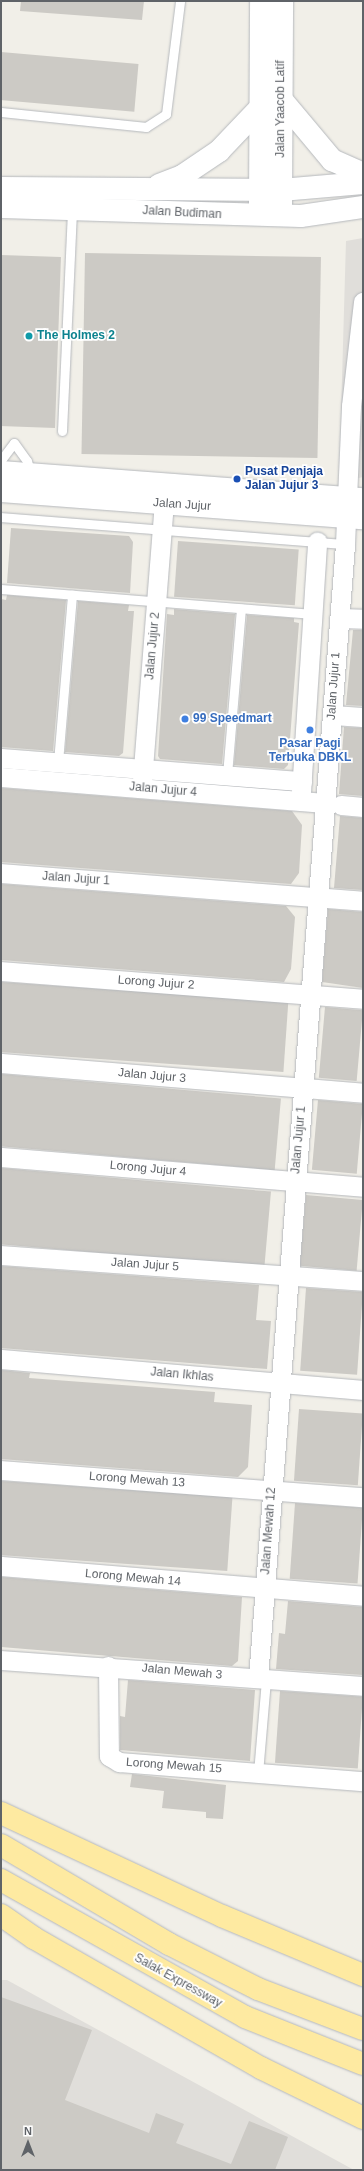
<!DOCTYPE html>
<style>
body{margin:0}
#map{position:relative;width:364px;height:2171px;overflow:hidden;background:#f1efe8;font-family:Helvetica,sans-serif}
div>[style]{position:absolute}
.industrial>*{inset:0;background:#e0deda}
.building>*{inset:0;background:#cccac5;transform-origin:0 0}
.roads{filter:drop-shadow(0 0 1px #b5b8bc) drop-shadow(0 0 1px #b5b8bc)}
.service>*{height:9px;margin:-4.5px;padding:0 4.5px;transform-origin:4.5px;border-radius:4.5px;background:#fff}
.minor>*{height:19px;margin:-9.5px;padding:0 9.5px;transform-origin:9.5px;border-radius:9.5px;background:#fff}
.tertiary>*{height:22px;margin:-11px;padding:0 11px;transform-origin:11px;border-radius:11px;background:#fff}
.trunk>*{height:22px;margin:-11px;padding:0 11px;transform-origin:11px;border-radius:11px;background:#feeaa1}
.dots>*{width:11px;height:11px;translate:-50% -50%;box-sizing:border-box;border:2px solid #fff;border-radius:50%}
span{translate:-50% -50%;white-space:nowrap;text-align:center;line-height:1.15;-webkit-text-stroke:3.5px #fff;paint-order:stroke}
.street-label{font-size:12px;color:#5f6368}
.culture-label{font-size:12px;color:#0d838f;font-weight:700}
.left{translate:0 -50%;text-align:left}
.transit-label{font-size:12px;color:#164399;font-weight:700}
.shop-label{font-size:12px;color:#366cbe;font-weight:700}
.frame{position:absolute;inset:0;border:2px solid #5f6368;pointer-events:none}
.north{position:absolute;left:8px;top:2123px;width:40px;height:40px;-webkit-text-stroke:3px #fff;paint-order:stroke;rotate:0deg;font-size:11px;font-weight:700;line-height:16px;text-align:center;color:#5f6368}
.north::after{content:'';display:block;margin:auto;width:14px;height:18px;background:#5f6368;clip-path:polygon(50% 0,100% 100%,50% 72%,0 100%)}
</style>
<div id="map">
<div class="industrial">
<div style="clip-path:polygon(363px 238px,363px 477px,339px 483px,346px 241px)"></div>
<div style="clip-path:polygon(1px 1980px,7px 1980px,354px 2170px,1px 2170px)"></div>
</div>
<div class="building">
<div style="clip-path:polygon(21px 1px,144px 1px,142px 20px,20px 11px)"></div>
<div style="left:1px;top:52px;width:138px;height:48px;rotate:5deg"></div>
<div style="left:85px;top:253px;width:236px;height:201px;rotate:1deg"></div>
<div style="left:1px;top:255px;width:60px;height:171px;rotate:2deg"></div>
<div style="clip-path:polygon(11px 528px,129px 536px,133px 542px,130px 593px,7px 583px)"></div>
<div style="left:178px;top:541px;width:121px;height:56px;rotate:4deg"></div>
<div style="clip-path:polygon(7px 595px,66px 600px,53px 751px,1px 747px,1px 599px,6px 600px)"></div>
<div style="clip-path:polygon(78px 601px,129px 605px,128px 611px,134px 611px,123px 753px,119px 756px,65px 752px)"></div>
<div style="clip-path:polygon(174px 609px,235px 614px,222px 764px,160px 759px,158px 756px,167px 614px,174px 615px)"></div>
<div style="clip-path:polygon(247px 615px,294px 618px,294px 622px,299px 623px,288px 765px,284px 769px,234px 765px)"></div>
<div style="clip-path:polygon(353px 630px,363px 630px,363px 706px,346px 705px)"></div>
<div style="clip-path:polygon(344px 727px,363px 728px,363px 796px,339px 794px)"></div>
<div style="clip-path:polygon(1px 788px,292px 811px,302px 825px,299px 873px,291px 884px,1px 862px)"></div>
<div style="clip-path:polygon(340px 816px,363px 818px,363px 890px,334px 888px)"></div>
<div style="clip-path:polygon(1px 884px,286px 906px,295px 917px,291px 969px,284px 982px,1px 960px)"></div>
<div style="clip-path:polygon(328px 909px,363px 912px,363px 988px,322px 982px)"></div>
<div style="left:1px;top:982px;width:288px;height:70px;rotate:4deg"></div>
<div style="left:325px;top:1007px;width:38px;height:71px;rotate:5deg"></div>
<div style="left:1px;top:1074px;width:281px;height:72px;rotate:5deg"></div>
<div style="left:318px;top:1100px;width:45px;height:70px;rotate:5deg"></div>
<div style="left:1px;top:1168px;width:271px;height:76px;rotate:5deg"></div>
<div style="left:306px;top:1195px;width:57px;height:71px;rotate:5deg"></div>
<div style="clip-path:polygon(1px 1266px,259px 1285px,256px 1320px,271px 1321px,267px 1369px,1px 1348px)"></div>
<div style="left:306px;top:1288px;width:57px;height:83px;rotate:4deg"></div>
<div style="clip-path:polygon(1px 1370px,30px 1373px,29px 1378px,215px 1392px,214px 1402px,252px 1405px,248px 1467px,238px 1477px,1px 1459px)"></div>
<div style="left:299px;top:1409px;width:64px;height:72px;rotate:4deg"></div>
<div style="left:1px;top:1481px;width:232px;height:74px;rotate:4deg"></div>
<div style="left:295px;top:1503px;width:68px;height:76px;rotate:4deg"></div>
<div style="clip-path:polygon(1px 1577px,242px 1597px,238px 1661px,232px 1666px,1px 1647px)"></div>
<div style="clip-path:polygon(288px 1601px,363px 1607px,363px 1675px,276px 1669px,279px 1633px,285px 1634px)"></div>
<div style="clip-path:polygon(128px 1680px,255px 1690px,250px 1761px,120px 1750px,120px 1716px,125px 1717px)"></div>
<div style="left:280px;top:1691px;width:83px;height:72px;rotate:4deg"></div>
<div style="clip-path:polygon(132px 1774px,226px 1785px,223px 1819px,206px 1818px,206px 1812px,162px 1808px,164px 1791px,130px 1787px)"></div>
<div style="clip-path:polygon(1px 1997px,92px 2030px,65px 2100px,149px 2133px,156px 2113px,184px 2124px,176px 2143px,231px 2164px,249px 2121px,288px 2137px,275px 2170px,1px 2170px)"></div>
</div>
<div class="roads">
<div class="service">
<div style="left:1px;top:112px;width:146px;rotate:5.9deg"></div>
<div style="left:146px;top:127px;width:24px;rotate:-33deg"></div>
<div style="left:166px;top:114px;width:114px;rotate:-82.9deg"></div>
<div style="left:62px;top:431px;width:223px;rotate:-87.4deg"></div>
<div style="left:1px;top:460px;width:21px;rotate:-53deg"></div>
<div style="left:14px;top:443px;width:22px;rotate:54deg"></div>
<div style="left:27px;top:461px;width:14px;rotate:73deg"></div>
<div style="left:1px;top:517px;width:345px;rotate:4.5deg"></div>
<div style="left:1px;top:589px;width:313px;rotate:4.6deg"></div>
<div style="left:58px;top:762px;width:168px;rotate:-85.2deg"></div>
<div style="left:227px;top:775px;width:167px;rotate:-85.2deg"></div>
<div style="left:258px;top:1773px;width:94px;rotate:-85.1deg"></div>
</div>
<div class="minor">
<div style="left:340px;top:618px;width:23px;rotate:2deg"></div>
<div style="left:332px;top:715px;width:31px;rotate:4deg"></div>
<div style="left:1px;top:758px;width:302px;rotate:4.4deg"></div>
<div style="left:1px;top:777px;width:325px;rotate:4.6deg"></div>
<div style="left:142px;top:781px;width:279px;rotate:-85.5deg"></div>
<div style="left:301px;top:792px;width:251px;rotate:-86.3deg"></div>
<div style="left:341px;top:805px;width:22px;rotate:5deg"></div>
<div style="left:1px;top:873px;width:363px;rotate:4.4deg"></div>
<div style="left:1px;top:971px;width:363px;rotate:4.4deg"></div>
<div style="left:1px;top:1063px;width:363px;rotate:4.7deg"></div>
<div style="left:1px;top:1157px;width:363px;rotate:4.7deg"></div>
<div style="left:1px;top:1255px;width:363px;rotate:4.1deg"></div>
<div style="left:1px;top:1359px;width:363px;rotate:4.9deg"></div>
<div style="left:1px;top:1470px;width:363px;rotate:4.3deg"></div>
<div style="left:1px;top:1566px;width:363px;rotate:4.7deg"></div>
<div style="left:1px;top:1660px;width:363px;rotate:4.1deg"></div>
<div style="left:108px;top:1666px;width:90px;rotate:89.4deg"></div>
<div style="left:109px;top:1756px;width:12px;rotate:31deg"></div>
<div style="left:119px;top:1762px;width:245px;rotate:4.5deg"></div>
<div style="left:258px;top:1678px;width:1137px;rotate:-85.61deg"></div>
<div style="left:345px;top:544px;width:138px;rotate:-87.5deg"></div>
<div style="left:351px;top:406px;width:105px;rotate:-83.4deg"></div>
</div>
<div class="tertiary">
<div style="left:281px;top:99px;width:80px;rotate:50.1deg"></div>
<div style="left:332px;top:160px;width:34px;rotate:24deg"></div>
<div style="left:159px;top:185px;width:25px;rotate:-21deg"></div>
<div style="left:182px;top:176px;width:45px;rotate:-34deg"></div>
<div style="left:219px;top:151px;width:59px;rotate:-46.4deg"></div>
<div style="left:1px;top:188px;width:280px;rotate:0.4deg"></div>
<div style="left:281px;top:190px;width:82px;rotate:-4.9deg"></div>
<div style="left:281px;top:205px;width:204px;rotate:-89.7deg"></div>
<div style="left:260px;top:206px;width:205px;rotate:-89.7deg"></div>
<div style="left:1px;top:207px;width:300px;rotate:1.7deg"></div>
<div style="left:301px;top:216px;width:63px;rotate:-8.3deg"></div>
<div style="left:1px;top:472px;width:363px;rotate:4.3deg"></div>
<div style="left:1px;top:491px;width:363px;rotate:4.3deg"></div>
</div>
<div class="trunk">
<div style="left:1px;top:1813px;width:244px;rotate:25deg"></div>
<div style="left:222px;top:1916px;width:153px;rotate:22.7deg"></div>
<div style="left:1px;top:1845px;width:195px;rotate:30.5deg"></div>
<div style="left:169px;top:1944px;width:100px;rotate:26.8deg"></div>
<div style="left:258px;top:1989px;width:112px;rotate:20.9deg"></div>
<div style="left:1px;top:1880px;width:280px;rotate:29.3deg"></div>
<div style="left:245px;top:2017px;width:127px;rotate:21.7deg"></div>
<div style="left:1px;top:1915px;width:40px;rotate:34.9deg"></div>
<div style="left:34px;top:1938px;width:262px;rotate:29.8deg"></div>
<div style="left:261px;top:2068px;width:114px;rotate:26.1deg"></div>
</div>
</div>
<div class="dots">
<div style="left:29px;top:336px;background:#0f9aa8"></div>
<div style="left:237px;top:479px;background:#1a4fb4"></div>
<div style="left:185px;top:719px;background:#3f7fe0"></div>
<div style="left:310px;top:730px;background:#3f7fe0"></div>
</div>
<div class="street-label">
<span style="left:281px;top:109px;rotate:-90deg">Jalan Yaacob Latif</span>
<span style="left:182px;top:213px;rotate:3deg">Jalan Budiman</span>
<span style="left:182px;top:505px;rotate:4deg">Jalan Jujur</span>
<span style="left:153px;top:646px;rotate:-85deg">Jalan Jujur 2</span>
<span style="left:334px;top:686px;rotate:-86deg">Jalan Jujur 1</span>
<span style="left:163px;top:790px;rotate:5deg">Jalan Jujur 4</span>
<span style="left:76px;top:879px;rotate:4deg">Jalan Jujur 1</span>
<span style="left:156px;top:983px;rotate:4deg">Lorong Jujur 2</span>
<span style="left:152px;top:1076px;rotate:5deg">Jalan Jujur 3</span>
<span style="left:299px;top:1140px;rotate:-85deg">Jalan Jujur 1</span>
<span style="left:148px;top:1169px;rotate:5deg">Lorong Jujur 4</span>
<span style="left:145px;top:1265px;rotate:4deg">Jalan Jujur 5</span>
<span style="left:182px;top:1375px;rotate:5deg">Jalan Ikhlas</span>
<span style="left:137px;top:1480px;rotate:4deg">Lorong Mewah 13</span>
<span style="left:269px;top:1531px;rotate:-86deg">Jalan Mewah 12</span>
<span style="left:133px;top:1578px;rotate:5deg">Lorong Mewah 14</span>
<span style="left:182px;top:1672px;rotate:5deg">Jalan Mewah 3</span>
<span style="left:174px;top:1766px;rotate:4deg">Lorong Mewah 15</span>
<span style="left:178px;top:1981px;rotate:29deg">Salak Expressway</span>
</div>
<div class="culture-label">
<span class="left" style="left:37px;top:336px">The Holmes 2</span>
</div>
<div class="transit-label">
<span class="left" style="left:245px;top:479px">Pusat Penjaja<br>Jalan Jujur 3</span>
</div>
<div class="shop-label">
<span class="left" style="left:193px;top:719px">99 Speedmart</span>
<span style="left:310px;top:751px">Pasar Pagi<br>Terbuka DBKL</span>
</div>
<div class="frame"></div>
<div class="north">N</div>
</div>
